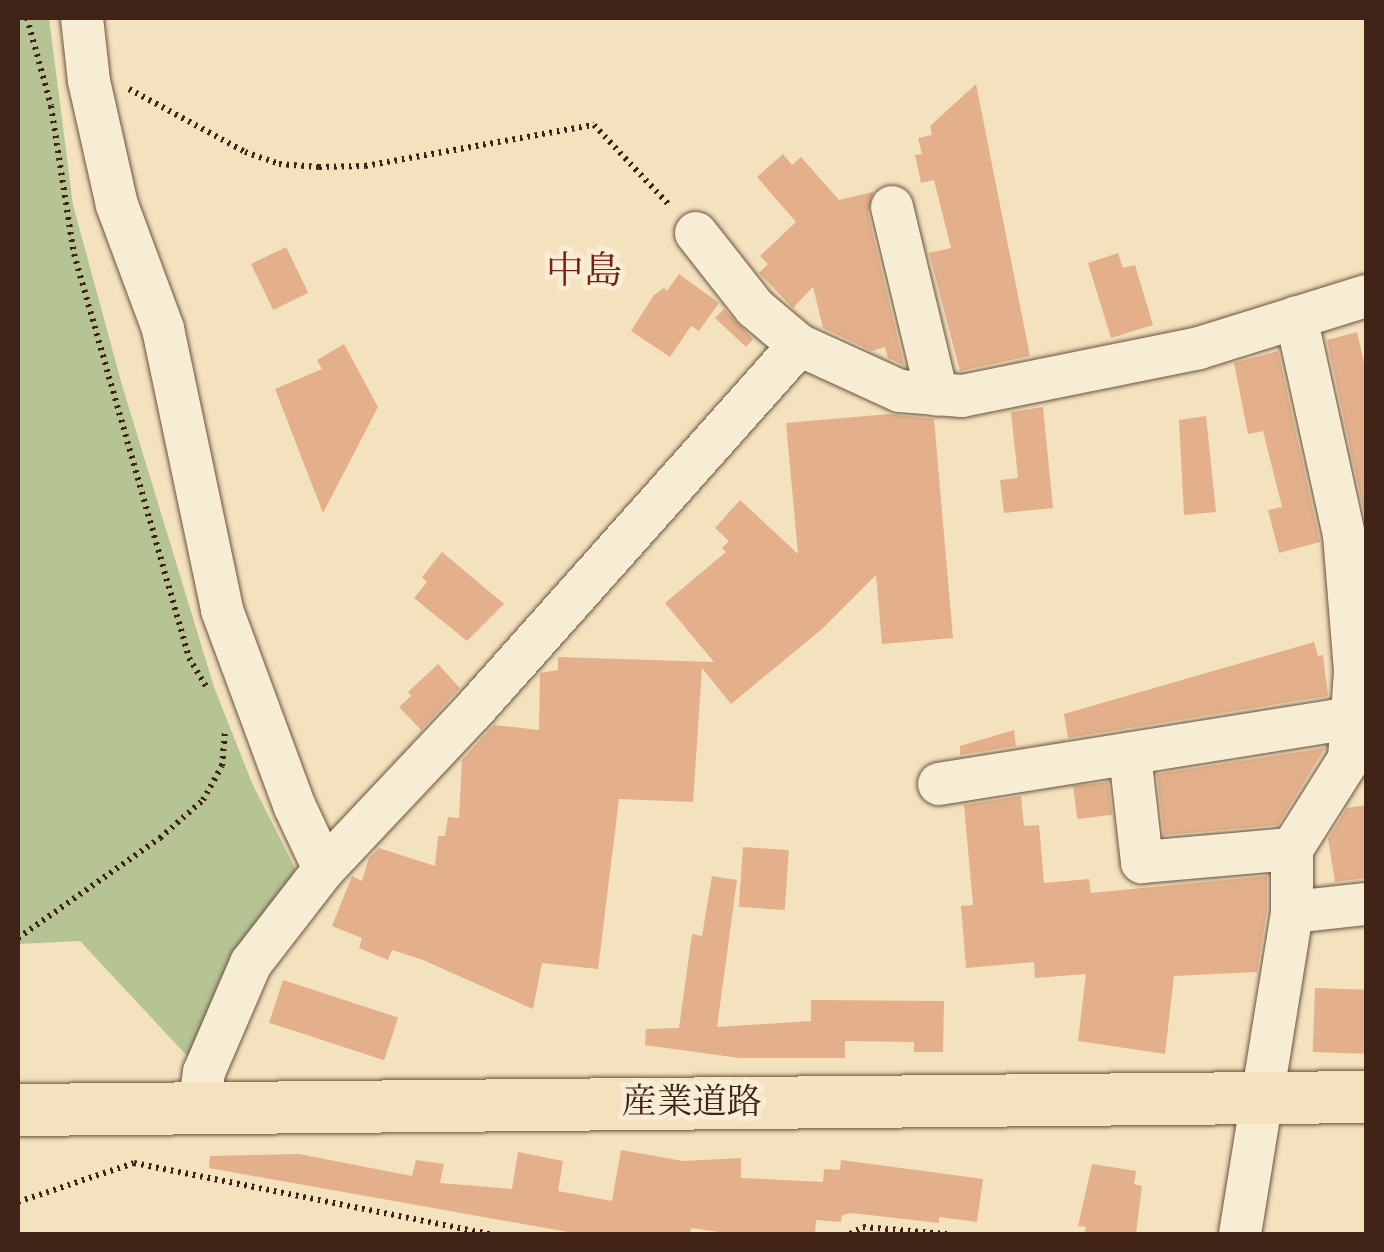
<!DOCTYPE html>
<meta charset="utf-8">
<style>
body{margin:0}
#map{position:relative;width:1384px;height:1252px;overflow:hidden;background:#f3e2bd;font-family:"Libre Bodoni","Noto Serif JP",serif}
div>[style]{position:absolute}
.green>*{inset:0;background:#b6c494}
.building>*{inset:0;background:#e3b08b;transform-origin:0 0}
.path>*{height:6px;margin-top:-3px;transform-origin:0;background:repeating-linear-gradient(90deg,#402316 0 2.5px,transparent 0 7.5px)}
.roads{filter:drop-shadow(0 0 2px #6d5340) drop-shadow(0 0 2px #6d5340)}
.minor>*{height:42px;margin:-21px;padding:0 21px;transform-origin:21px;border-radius:21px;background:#f7ecd4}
.major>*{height:52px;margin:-26px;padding:0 26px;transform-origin:26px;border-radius:26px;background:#f3e2bd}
span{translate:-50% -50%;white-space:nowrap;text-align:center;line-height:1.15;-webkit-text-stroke:10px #f7ecd4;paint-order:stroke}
.street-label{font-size:35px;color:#402316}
.neighbourhood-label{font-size:38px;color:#7a1f14}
.frame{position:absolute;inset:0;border:20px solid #402316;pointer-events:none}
</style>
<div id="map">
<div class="green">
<div style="clip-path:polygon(18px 18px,49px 18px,73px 205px,122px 385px,214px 687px,252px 783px,296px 870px,239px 949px,188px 1057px,80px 941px,18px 944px)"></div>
</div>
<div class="building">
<div style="clip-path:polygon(976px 84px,1030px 356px,960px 371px,929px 253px,951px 248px,934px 180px,921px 183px,915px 155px,922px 154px,918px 138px,932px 135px,930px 126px)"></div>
<div style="clip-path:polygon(783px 154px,792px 165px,801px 157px,839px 200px,873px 192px,868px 213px,904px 365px,888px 358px,885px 347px,872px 351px,823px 328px,813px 287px,793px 308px,759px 273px,768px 264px,760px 256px,796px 222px,757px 177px)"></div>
<div style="left:286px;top:247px;width:51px;height:39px;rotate:64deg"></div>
<div style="clip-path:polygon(1118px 253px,1123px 268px,1135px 265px,1153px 325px,1111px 338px,1088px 263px)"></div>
<div style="clip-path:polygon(679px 274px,719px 303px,699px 331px,691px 326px,670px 357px,631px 331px,654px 295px,664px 288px,667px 291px)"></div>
<div style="clip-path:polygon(724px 309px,753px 339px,746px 347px,715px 318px)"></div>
<div style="clip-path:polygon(1357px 332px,1366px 371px,1366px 521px,1327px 340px)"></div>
<div style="clip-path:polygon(344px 344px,378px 407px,323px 513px,275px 389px,322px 369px,317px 360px)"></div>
<div style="clip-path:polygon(1278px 351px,1320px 542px,1279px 553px,1268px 510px,1282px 507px,1263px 431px,1248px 434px,1234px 363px)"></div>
<div style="clip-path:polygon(1043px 407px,1053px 508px,1004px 513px,1000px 480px,1018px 478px,1011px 412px)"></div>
<div style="clip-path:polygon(889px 414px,934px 419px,953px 638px,882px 644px,876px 575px,822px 629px,731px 704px,702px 668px,693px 802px,619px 799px,598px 969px,542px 963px,533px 1009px,423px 960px,392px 950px,388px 960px,359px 948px,362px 938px,332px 926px,352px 876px,362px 881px,369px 858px,379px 848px,435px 866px,438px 836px,445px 836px,448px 817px,459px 818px,462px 760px,494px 725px,539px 730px,540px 673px,558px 670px,558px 657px,714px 662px,665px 603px,726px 552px,722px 548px,729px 541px,715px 528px,740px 500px,798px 554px,786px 423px)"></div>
<div style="clip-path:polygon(1206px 416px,1216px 512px,1184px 515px,1179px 420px)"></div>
<div style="clip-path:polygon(442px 552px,504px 604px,467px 641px,414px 598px,427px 582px,422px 577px)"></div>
<div style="clip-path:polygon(1314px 642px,1318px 656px,1323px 655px,1328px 696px,1068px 738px,1064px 714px)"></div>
<div style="clip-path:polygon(438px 664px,460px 688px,421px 730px,399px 707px,411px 696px,408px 692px)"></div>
<div style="clip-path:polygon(1014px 730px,1016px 746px,960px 755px,960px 746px)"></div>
<div style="clip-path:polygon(1325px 748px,1278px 825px,1164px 835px,1157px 774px)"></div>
<div style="left:1108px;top:782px;width:33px;height:35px;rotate:83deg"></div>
<div style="clip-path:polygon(1021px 796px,1024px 826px,1039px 825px,1044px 883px,1089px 879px,1091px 893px,1267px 876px,1267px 910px,1257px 972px,1174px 976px,1165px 1054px,1078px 1041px,1086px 974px,1035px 978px,1034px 962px,966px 968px,961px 906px,973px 905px,964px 805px)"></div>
<div style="clip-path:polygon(1366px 805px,1366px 878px,1335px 882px,1328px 839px,1347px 808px)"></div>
<div style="left:743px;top:847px;width:46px;height:60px;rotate:4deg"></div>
<div style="clip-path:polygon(712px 876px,737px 880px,717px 1027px,811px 1021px,811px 1000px,944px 1001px,943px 1052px,914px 1052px,914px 1042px,845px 1041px,845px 1058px,739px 1058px,645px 1045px,646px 1029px,679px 1028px,692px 934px,702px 936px)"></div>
<div style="left:283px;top:980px;width:121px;height:45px;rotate:18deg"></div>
<div style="left:1315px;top:988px;width:51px;height:64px;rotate:2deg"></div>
<div style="clip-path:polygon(621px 1150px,683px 1161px,741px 1158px,741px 1178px,823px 1182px,824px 1169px,840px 1170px,841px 1160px,983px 1179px,977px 1222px,939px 1217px,939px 1223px,852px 1213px,842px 1215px,841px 1222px,816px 1220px,815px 1234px,733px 1234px,691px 1228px,690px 1234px,579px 1234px,209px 1168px,210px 1156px,299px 1154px,412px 1176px,416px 1160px,444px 1164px,440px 1183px,512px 1189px,518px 1152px,563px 1161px,558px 1191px,612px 1201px)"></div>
<div style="clip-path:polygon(1092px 1164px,1136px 1171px,1134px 1184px,1142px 1186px,1136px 1234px,1084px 1234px,1086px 1227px,1078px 1226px)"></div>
</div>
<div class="path">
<div style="left:27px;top:18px;width:91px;rotate:74.7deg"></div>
<div style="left:51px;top:106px;width:150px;rotate:81.2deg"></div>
<div style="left:74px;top:254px;width:420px;rotate:74.1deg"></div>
<div style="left:189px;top:658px;width:33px;rotate:59deg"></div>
<div style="left:129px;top:89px;width:132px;rotate:28.5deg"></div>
<div style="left:245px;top:152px;width:36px;rotate:19deg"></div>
<div style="left:279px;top:164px;width:40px;rotate:4.3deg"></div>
<div style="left:319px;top:167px;width:46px;rotate:-1.2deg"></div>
<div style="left:365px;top:166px;width:233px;rotate:-10.2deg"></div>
<div style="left:594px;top:125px;width:111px;rotate:46.8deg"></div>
<div style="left:18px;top:938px;width:174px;rotate:-35.2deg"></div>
<div style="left:160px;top:838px;width:57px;rotate:-41.5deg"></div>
<div style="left:203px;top:800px;width:39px;rotate:-61deg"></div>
<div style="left:222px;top:766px;width:33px;rotate:-85deg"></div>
<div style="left:18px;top:1202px;width:122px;rotate:-18.6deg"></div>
<div style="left:134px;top:1163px;width:363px;rotate:11.3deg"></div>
<div style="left:850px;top:1234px;width:15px;rotate:-28deg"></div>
<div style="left:863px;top:1227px;width:84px;rotate:4.8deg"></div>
</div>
<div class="roads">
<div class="minor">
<div style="left:82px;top:18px;width:63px;rotate:83.7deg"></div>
<div style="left:89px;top:81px;width:127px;rotate:77.3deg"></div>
<div style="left:117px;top:205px;width:132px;rotate:69.6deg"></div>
<div style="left:163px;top:329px;width:287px;rotate:78.1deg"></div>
<div style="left:222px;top:610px;width:210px;rotate:69.7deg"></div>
<div style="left:295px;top:807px;width:68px;rotate:64.9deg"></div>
<div style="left:324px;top:869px;width:119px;rotate:127.8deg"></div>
<div style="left:251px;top:963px;width:119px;rotate:113.3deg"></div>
<div style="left:204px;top:1072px;width:36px;rotate:98deg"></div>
<div style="left:892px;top:207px;width:193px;rotate:76.5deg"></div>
<div style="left:696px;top:233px;width:95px;rotate:51.8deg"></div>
<div style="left:755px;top:308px;width:57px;rotate:40.1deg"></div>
<div style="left:1130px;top:755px;width:108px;rotate:83.6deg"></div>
<div style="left:1142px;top:862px;width:151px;rotate:-5deg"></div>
<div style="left:939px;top:784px;width:417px;rotate:-9.1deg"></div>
<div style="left:324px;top:869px;width:219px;rotate:-46.7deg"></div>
<div style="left:474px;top:710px;width:489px;rotate:-48.3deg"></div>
<div style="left:799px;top:345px;width:111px;rotate:24.5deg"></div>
<div style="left:900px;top:391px;width:62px;rotate:4.6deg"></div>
<div style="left:962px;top:396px;width:242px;rotate:-11.4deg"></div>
<div style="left:1199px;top:348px;width:175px;rotate:-17.3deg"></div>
<div style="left:1292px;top:912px;width:74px;rotate:-6.2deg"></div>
<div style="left:1240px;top:1234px;width:326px;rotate:-80.8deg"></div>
<div style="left:1292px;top:912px;width:63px;rotate:-90deg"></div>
<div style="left:1292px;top:849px;width:107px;rotate:-57.7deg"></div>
<div style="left:1349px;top:759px;width:88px;rotate:-86.1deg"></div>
<div style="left:1355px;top:671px;width:136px;rotate:-94.6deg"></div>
<div style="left:1344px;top:535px;width:223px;rotate:-102.4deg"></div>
</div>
<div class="major">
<div style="left:18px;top:1110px;width:1348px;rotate:-0.55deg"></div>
</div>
</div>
<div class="street-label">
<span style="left:692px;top:1103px">産業道路</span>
</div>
<div class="neighbourhood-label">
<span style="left:584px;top:272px">中島</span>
</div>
<div class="frame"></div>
</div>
